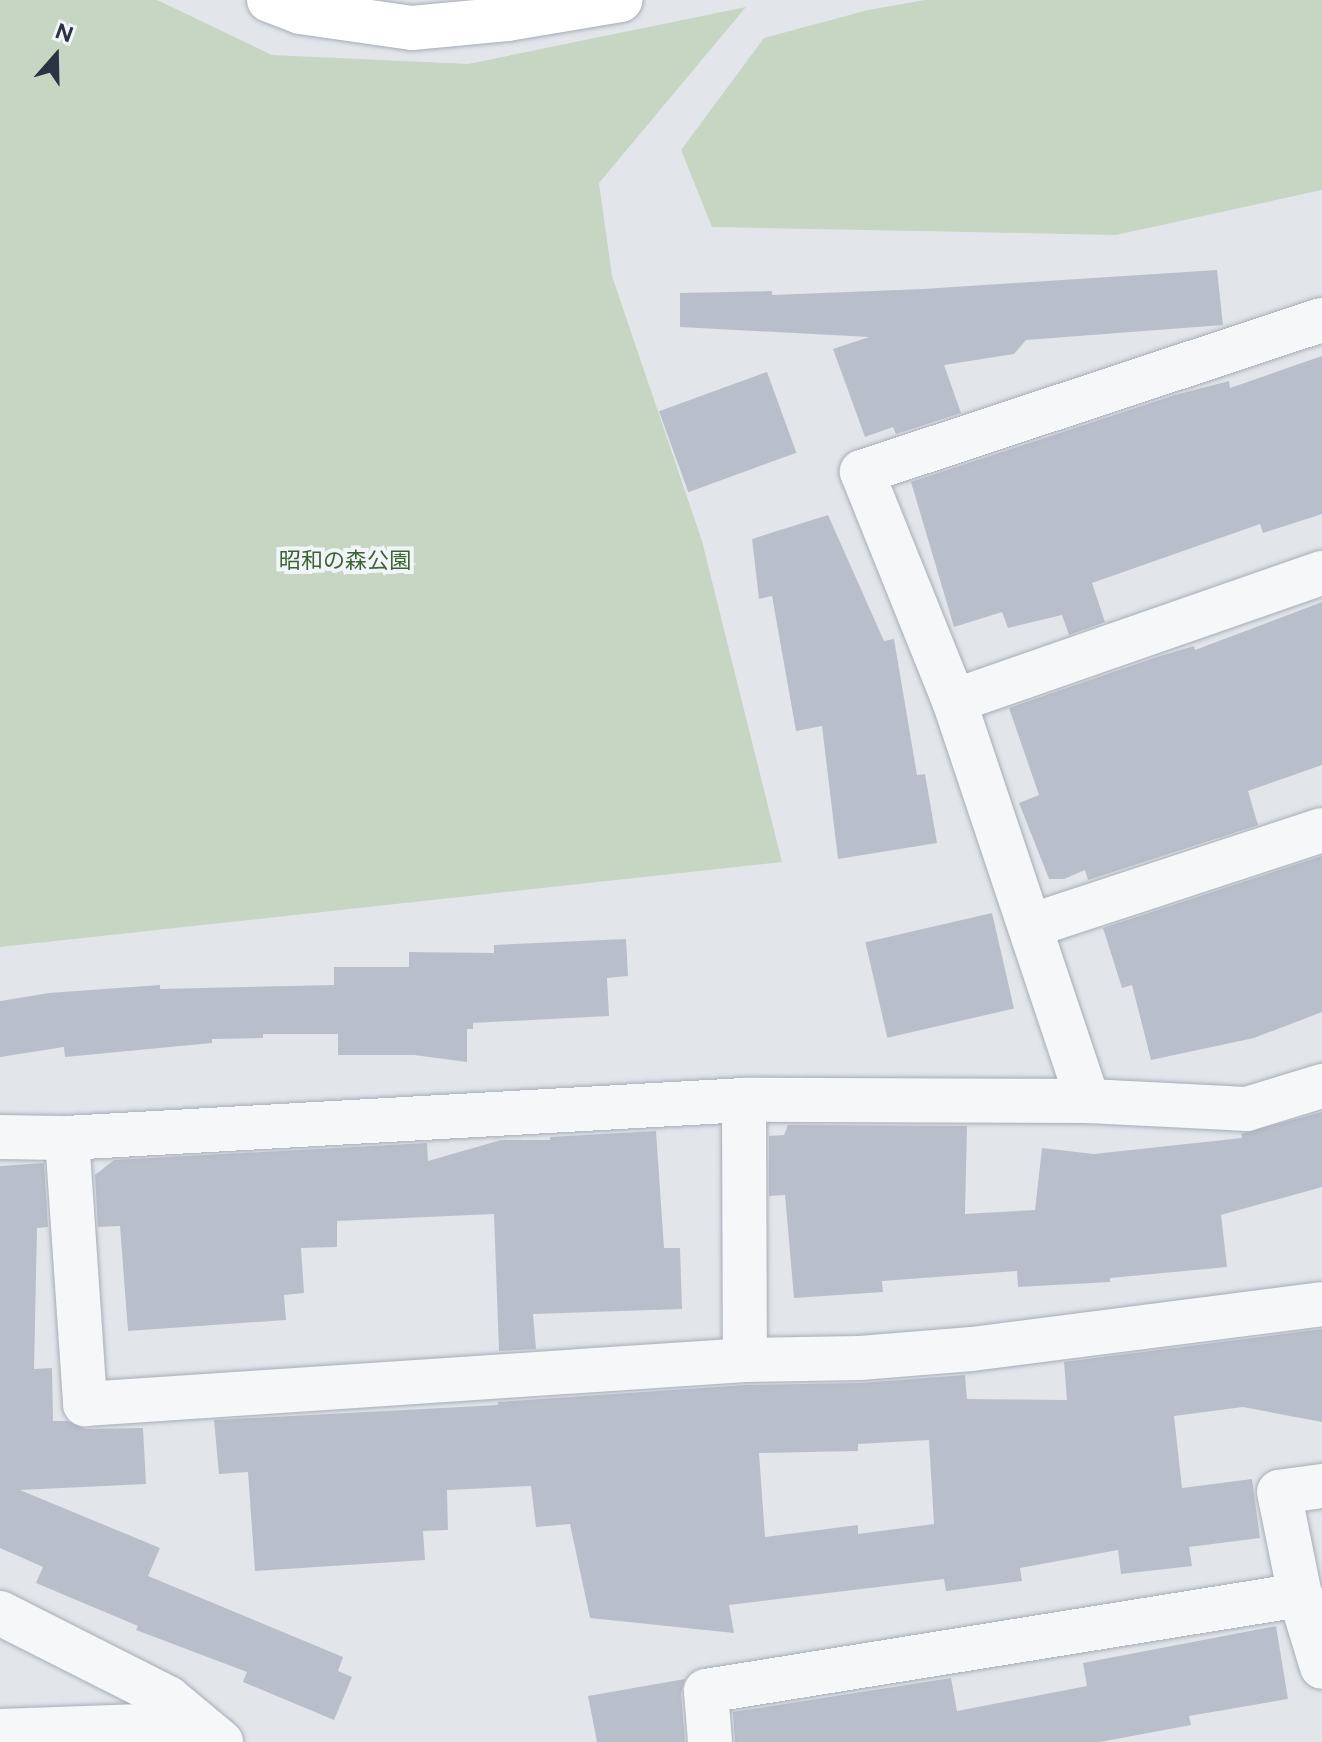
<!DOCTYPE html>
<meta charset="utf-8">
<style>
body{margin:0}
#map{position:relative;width:1322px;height:1742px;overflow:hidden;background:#e2e6eb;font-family:Figtree,"Noto Sans JP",sans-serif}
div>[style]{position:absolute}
.green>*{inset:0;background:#c7d6c3}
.building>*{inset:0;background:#b9bfca;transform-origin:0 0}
.roads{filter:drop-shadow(0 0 2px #a7adb6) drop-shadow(0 0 2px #a7adb6)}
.street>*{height:44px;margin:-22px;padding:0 22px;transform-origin:22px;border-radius:22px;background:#f5f7f9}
.secondary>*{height:44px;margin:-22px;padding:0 22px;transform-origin:22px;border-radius:22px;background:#fff}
span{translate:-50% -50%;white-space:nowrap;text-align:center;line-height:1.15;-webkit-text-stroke:8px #f2f5f8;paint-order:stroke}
.park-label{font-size:22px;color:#3d6235}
.north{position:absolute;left:16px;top:16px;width:80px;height:80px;-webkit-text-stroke:6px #f2f5f8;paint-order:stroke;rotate:20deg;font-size:22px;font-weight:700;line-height:32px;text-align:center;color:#293345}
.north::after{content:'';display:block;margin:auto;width:28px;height:36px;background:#293345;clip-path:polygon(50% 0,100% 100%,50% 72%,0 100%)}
</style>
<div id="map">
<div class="green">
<div style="clip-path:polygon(0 0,157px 0,272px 55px,468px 64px,746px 7px,599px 183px,612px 276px,702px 541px,782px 862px,0 947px)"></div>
<div style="clip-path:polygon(925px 0,1322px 0,1322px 190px,1116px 235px,712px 227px,681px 150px,764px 38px,868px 10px)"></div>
</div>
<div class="building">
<div style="clip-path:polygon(1217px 270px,1223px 325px,1026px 340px,1014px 354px,944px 365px,961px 413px,896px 434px,893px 427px,865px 437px,833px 349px,869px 337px,680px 327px,680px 293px,772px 291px,772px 295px,923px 289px)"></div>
<div style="clip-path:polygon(1322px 356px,1322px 514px,1263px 533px,1260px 524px,1092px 583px,1105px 622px,1069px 635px,1062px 615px,1008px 628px,1002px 612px,954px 627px,911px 482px,1175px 395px,1229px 381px,1230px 388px)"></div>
<div style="left:767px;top:372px;width:86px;height:115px;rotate:70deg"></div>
<div style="clip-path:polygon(828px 515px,884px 641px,894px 639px,917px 775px,925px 774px,937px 843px,838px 859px,822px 726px,796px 731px,772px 596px,759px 599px,752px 539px)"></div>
<div style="clip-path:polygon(1322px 602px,1322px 765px,1248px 791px,1258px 825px,1088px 880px,1085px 870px,1064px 879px,1049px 879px,1019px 803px,1039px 795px,1009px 708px,1157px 657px,1194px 646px,1195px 650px)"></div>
<div style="clip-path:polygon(1322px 856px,1322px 1012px,1254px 1038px,1151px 1060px,1132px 985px,1122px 988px,1103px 928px)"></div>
<div style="left:992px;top:913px;width:98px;height:130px;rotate:77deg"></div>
<div style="clip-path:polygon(626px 939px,628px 976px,607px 978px,609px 1016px,473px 1023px,473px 1029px,467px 1029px,467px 1062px,414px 1055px,338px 1055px,338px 1034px,263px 1034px,263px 1038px,212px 1039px,212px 1043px,65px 1057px,64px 1047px,0 1057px,0 1001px,49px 993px,160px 985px,160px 989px,334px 985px,334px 967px,409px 967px,409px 952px,494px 953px,494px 945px)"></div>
<div style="clip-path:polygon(1322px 1112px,1322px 1187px,1221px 1215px,1227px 1267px,1110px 1278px,1110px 1282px,1018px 1287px,1017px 1271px,882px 1281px,883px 1292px,794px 1298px,785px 1195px,769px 1196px,769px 1136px,784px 1135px,788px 1125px,967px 1126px,965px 1214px,1035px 1210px,1042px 1148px,1094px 1154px,1242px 1138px,1241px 1134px)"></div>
<div style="clip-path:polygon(656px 1131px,664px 1248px,680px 1248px,682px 1309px,533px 1314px,536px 1349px,499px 1351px,494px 1214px,337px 1221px,337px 1247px,301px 1248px,304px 1293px,284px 1295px,286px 1320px,128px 1331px,120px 1226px,98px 1227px,95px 1175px,114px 1160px,427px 1143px,428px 1161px,501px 1140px,550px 1140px,550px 1137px)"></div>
<div style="clip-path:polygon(44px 1163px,48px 1227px,37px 1228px,34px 1369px,52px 1368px,53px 1421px,68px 1421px,86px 1429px,143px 1428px,146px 1484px,20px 1490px,160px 1548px,148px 1576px,343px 1657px,338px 1671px,352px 1677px,334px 1720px,243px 1682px,247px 1672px,136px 1630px,138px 1626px,36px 1583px,43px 1567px,0 1548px,0 1166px)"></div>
<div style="clip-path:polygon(evenodd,1322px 1329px,1322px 1422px,1243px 1407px,1174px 1416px,1182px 1488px,1252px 1479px,1260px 1538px,1189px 1547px,1192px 1566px,1121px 1574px,1118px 1550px,1020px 1568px,1022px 1581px,946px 1591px,944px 1579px,729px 1605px,734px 1633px,590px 1618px,570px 1524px,536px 1527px,531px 1486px,447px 1490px,448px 1530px,423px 1531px,425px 1560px,255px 1571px,248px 1472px,219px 1474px,214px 1420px,498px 1405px,498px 1402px,746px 1385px,861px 1383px,965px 1375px,967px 1399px,1067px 1400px,1064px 1362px,1322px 1329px,929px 1440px,934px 1524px,858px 1534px,858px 1525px,765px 1537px,759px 1453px,858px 1451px,858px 1444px,929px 1440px)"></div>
<div style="clip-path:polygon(1276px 1626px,1288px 1699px,1189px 1716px,1191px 1725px,1100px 1742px,735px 1742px,733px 1712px,951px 1678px,957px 1711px,1087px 1686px,1083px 1663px)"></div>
<div style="clip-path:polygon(685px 1679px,681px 1693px,685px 1742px,597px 1742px,588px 1696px)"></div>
</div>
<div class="roads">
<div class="street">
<div style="left:954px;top:701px;width:390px;rotate:-19.2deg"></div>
<div style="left:1030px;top:926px;width:307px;rotate:-18.2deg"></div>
<div style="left:1322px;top:1086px;width:78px;rotate:163deg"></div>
<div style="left:1247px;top:1109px;width:159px;rotate:-177.1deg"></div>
<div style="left:1088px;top:1101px;width:344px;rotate:-179.8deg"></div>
<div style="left:744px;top:1100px;width:678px;rotate:176.79deg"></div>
<div style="left:67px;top:1138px;width:267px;rotate:86.1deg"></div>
<div style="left:85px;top:1404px;width:661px;rotate:-3.81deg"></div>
<div style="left:745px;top:1360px;width:115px;rotate:-1deg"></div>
<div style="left:860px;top:1358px;width:112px;rotate:-4.6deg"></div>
<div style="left:972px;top:1349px;width:353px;rotate:-7.3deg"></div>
<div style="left:744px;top:1100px;width:260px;rotate:89.8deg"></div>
<div style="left:1088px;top:1101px;width:422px;rotate:-108.5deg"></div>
<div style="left:954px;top:701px;width:247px;rotate:-111.9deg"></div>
<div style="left:862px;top:472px;width:484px;rotate:-18.3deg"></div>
<div style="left:0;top:1137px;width:67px;rotate:0.9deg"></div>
<div style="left:1322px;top:1486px;width:43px;rotate:172.1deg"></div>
<div style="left:1279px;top:1492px;width:105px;rotate:78.5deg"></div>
<div style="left:1300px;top:1595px;width:75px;rotate:73deg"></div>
<div style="left:0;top:1613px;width:188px;rotate:26.8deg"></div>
<div style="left:168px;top:1698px;width:69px;rotate:39.7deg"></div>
<div style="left:0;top:1731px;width:198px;rotate:-2deg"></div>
<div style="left:710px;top:1742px;width:51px;rotate:-94.5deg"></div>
<div style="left:706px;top:1691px;width:602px;rotate:-9.18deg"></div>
</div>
<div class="secondary">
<div style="left:269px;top:0;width:33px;rotate:21deg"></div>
<div style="left:300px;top:12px;width:113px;rotate:8.1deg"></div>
<div style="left:412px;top:28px;width:95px;rotate:-5.4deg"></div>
<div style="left:507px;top:19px;width:115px;rotate:-9.5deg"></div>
</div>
</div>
<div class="park-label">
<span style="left:345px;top:561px">昭和の森公園</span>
</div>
<div class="north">N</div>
</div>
